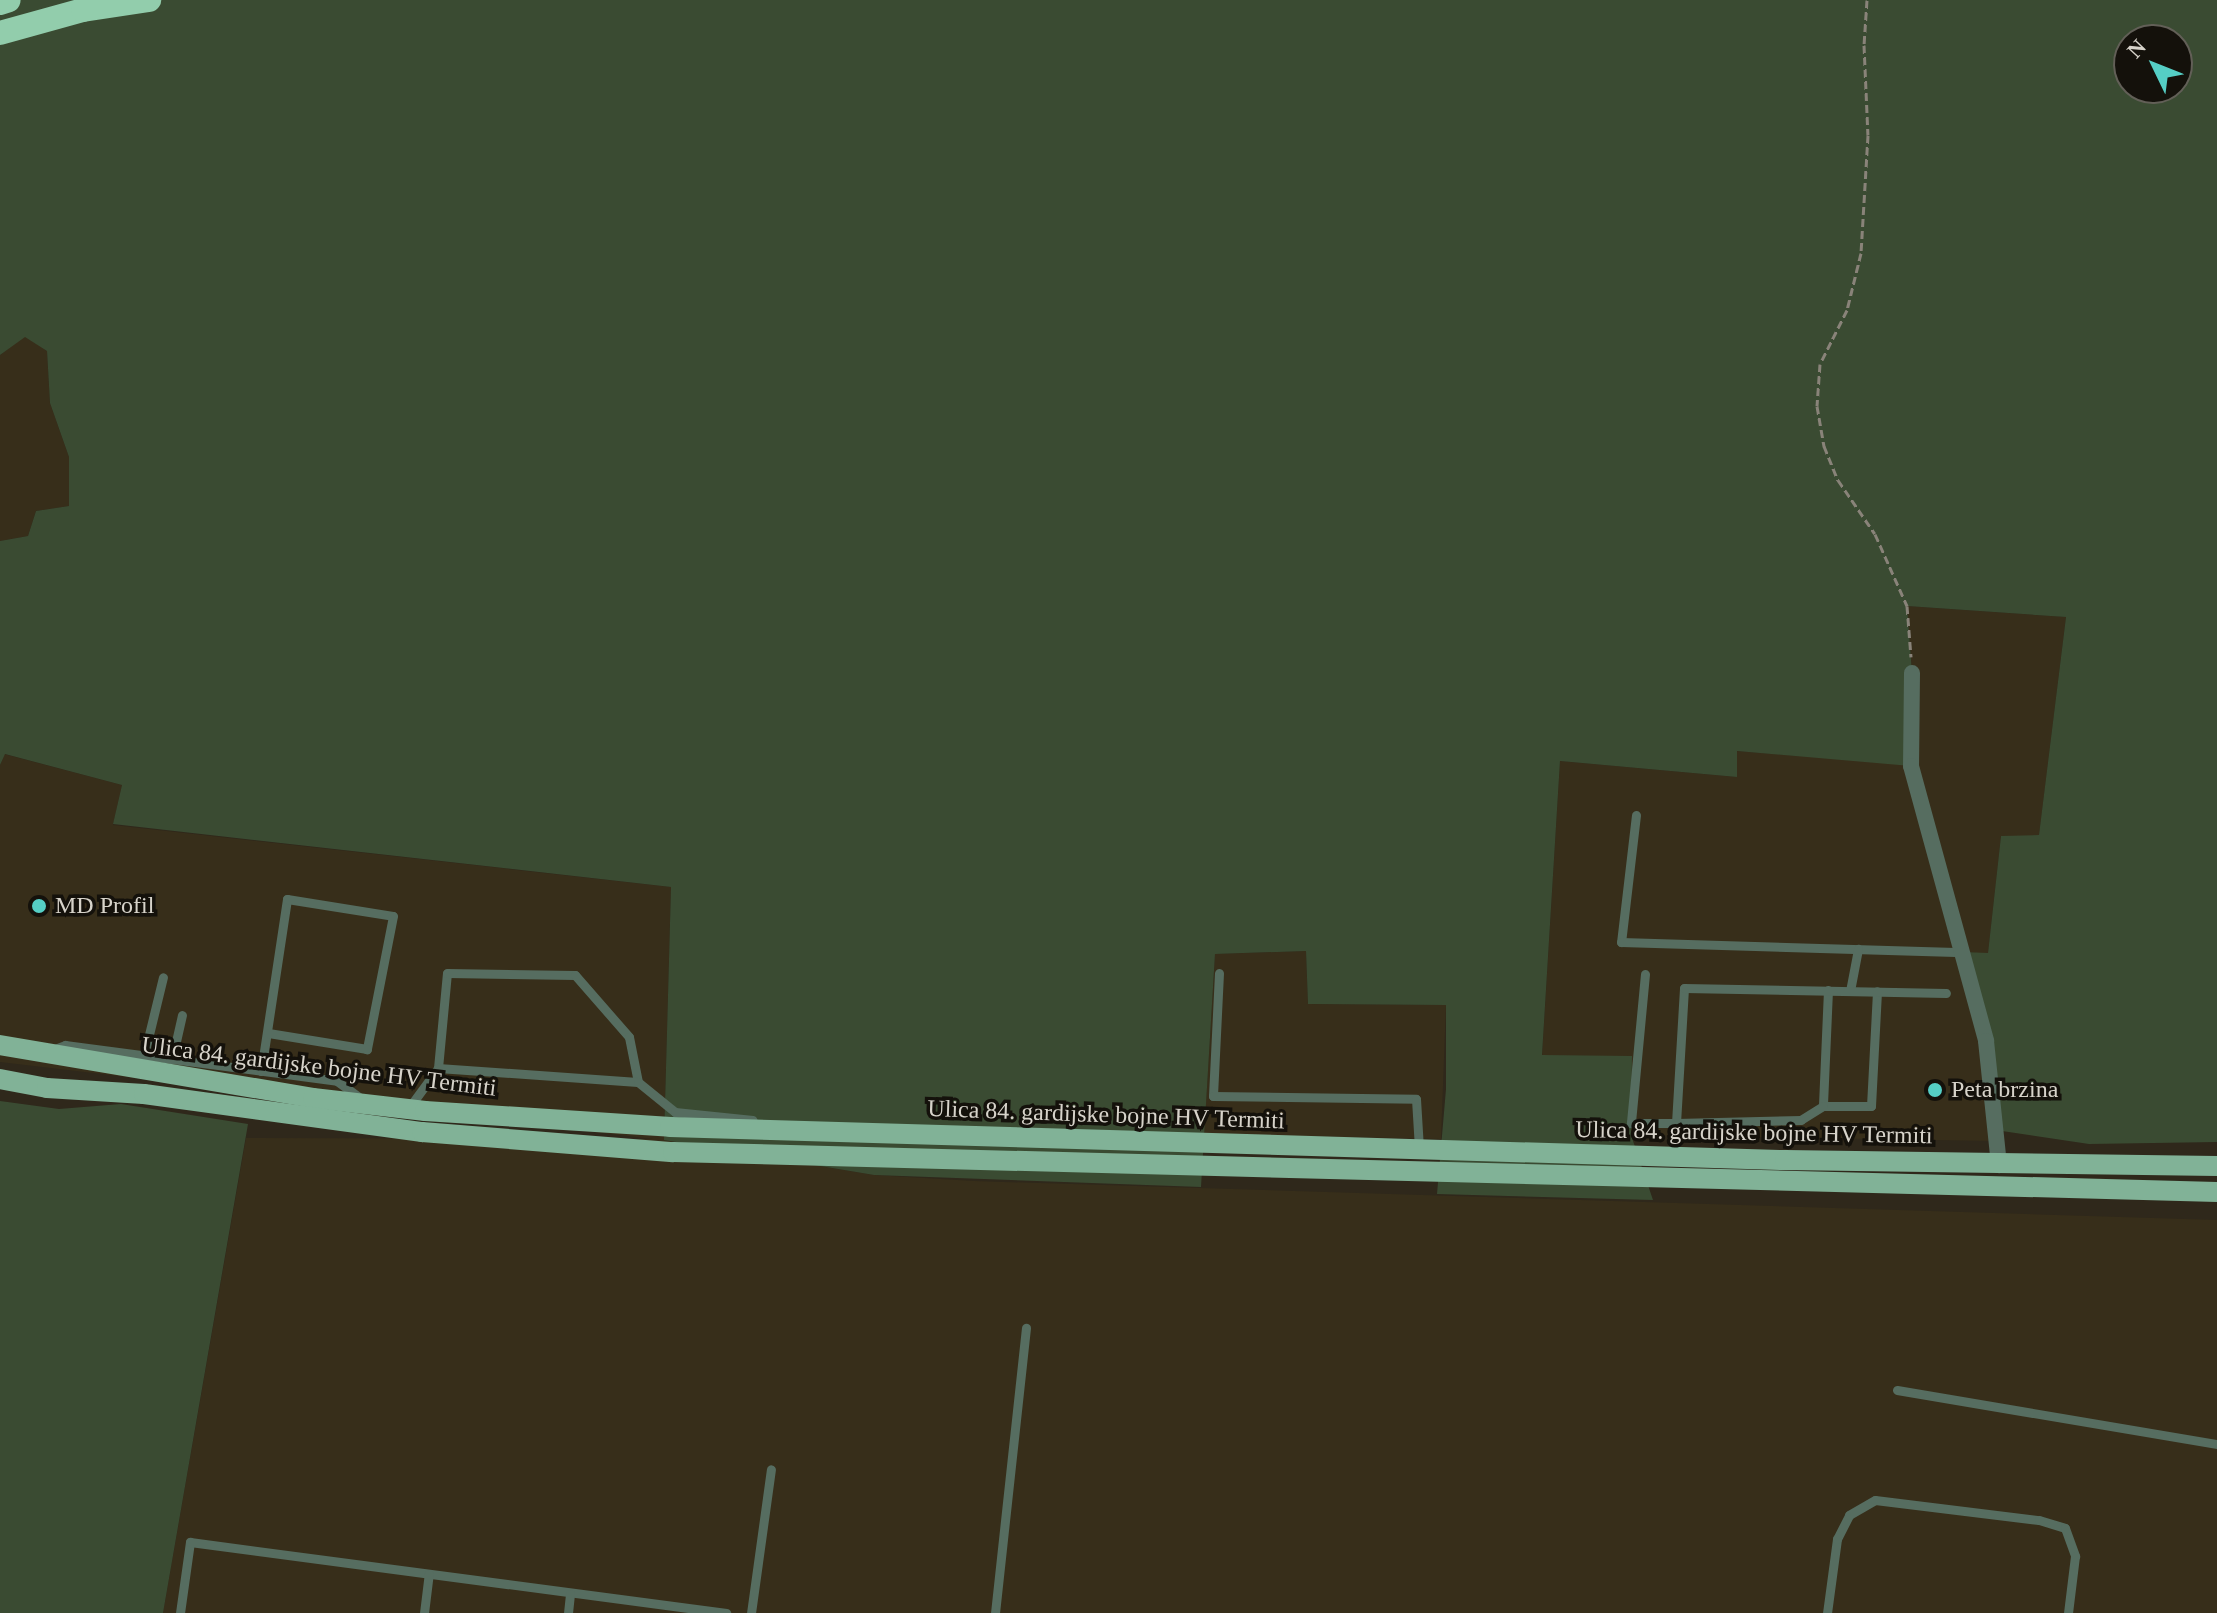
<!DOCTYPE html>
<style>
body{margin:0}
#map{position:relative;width:2217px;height:1613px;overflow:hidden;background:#2f281b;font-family:Georgia,serif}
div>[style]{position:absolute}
.built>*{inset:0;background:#372e1a}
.green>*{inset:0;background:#3a4b32}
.path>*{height:3px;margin-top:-1.5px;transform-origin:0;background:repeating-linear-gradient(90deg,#898379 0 8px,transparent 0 12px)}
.lane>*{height:9px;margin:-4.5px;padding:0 4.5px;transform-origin:4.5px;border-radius:4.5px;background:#566d60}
.street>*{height:16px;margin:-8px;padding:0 8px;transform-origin:8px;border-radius:8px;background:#566d60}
.primary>*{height:20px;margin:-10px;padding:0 10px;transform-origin:10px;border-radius:10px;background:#81b297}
.highway>*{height:24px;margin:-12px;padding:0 12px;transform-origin:12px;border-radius:12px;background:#92cdac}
.dots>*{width:22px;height:22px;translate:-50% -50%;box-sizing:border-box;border:4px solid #14110b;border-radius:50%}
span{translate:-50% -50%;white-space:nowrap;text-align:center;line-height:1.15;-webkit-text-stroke:7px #14110b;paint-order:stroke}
.poi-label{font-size:24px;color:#d7d3ca}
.left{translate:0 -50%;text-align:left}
.street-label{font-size:24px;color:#d7d3ca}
.north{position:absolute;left:2113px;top:24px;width:80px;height:80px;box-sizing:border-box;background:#14110b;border:2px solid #625f57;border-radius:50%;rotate:313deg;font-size:22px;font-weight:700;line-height:32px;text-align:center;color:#d7d3ca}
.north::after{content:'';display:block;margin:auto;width:28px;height:36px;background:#55cec5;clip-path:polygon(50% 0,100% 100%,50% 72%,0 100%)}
</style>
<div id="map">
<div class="built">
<div style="clip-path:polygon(25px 336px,47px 351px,50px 403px,69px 457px,69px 506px,36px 511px,28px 536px,0 541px,0 355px)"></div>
<div style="clip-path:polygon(1907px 606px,2066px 617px,2039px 836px,2001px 836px,1988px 954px,1964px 952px,1997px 1141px,1631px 1135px,1632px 1056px,1542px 1056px,1560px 761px,1737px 777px,1736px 751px,1801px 756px,1912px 673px)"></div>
<div style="clip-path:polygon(4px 754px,122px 785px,113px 825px,671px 887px,664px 1140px,874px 1175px,974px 1181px,2217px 1220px,2217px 1613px,163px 1613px,246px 1138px,653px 1139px,0 1062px,0 765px)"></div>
<div style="clip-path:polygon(1306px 951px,1308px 1004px,1446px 1005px,1441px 1139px,1204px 1134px,1215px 954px)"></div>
</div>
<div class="green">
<div style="clip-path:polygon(evenodd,0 0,2217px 0,2217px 1142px,2089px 1144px,2002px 1131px,1964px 952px,1988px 953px,2001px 836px,2039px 835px,2066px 617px,1907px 606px,1912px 673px,1911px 766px,1737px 751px,1737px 777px,1560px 761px,1542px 1055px,1632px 1056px,1631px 1135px,1653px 1200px,1437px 1194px,1446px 1089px,1446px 1005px,1308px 1004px,1306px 951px,1215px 954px,1201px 1187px,874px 1175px,664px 1140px,671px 887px,113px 824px,122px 785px,5px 754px,0 765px,0 541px,28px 536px,36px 511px,69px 506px,69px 457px,50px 403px,47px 351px,25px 337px,0 355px,0 0,2129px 40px,2177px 40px,2177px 88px,2129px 88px,2129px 40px)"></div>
<div style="clip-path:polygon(0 1101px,59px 1109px,121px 1104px,248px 1124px,163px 1613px,0 1613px)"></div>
</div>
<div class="path">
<div style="left:1867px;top:0;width:45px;rotate:93.8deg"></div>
<div style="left:1864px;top:45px;width:90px;rotate:87.5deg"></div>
<div style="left:1868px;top:135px;width:118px;rotate:93.4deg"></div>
<div style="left:1861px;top:253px;width:59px;rotate:103.8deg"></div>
<div style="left:1847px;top:310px;width:60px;rotate:116.6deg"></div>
<div style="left:1820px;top:364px;width:42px;rotate:94.1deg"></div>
<div style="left:1817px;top:406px;width:41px;rotate:80.1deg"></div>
<div style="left:1824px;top:446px;width:37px;rotate:68deg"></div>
<div style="left:1838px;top:480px;width:65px;rotate:55.6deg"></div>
<div style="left:1875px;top:534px;width:79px;rotate:66deg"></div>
<div style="left:1907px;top:606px;width:51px;rotate:85.5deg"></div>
</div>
<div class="lane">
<div style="left:1636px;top:815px;width:128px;rotate:96.7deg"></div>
<div style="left:1621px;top:942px;width:343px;rotate:1.7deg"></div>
<div style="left:1219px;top:973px;width:123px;rotate:92.8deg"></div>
<div style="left:1213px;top:1096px;width:203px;rotate:0.8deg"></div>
<div style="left:1416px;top:1099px;width:49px;rotate:86.5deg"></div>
<div style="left:1645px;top:974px;width:150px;rotate:95.4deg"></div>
<div style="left:1631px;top:1123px;width:45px"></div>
<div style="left:1828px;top:990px;width:116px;rotate:92.5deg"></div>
<div style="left:1823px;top:1106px;width:48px"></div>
<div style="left:1871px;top:1106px;width:115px;rotate:-87deg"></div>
<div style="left:1850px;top:991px;width:43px;rotate:-79.2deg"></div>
<div style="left:55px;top:1049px;width:11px;rotate:-22deg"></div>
<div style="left:65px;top:1045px;width:274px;rotate:7.5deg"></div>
<div style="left:337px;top:1081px;width:29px;rotate:36deg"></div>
<div style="left:144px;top:1055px;width:80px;rotate:-76.3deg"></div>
<div style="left:172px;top:1059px;width:45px;rotate:-77.2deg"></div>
<div style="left:438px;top:1068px;width:95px;rotate:-84.6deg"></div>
<div style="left:447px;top:973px;width:128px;rotate:0.9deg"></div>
<div style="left:575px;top:975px;width:82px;rotate:48.9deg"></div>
<div style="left:629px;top:1037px;width:46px;rotate:78.7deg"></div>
<div style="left:261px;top:1071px;width:174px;rotate:-81.4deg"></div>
<div style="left:287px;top:899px;width:107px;rotate:9.1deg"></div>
<div style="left:393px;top:916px;width:136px;rotate:101.1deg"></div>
<div style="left:367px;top:1049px;width:100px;rotate:-170.8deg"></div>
<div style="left:1823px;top:1106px;width:26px;rotate:148deg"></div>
<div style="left:1801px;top:1120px;width:125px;rotate:178.6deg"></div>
<div style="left:1676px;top:1123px;width:135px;rotate:-86.6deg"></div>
<div style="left:1684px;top:988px;width:262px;rotate:1.1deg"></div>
<div style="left:408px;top:1109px;width:51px;rotate:-53.8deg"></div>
<div style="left:438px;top:1068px;width:200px;rotate:4deg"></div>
<div style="left:638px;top:1082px;width:48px;rotate:39deg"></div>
<div style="left:675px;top:1112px;width:78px;rotate:5.9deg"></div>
<div style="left:1897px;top:1390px;width:325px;rotate:9.6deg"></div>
<div style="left:180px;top:1613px;width:72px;rotate:-82deg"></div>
<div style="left:190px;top:1542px;width:541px;rotate:7.55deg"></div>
<div style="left:424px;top:1613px;width:39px;rotate:-83deg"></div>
<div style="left:568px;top:1613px;width:19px;rotate:-84deg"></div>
<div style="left:751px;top:1613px;width:145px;rotate:-82.1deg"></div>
<div style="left:995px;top:1613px;width:287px;rotate:-83.8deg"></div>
<div style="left:1827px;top:1613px;width:75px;rotate:-82.3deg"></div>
<div style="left:1837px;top:1539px;width:27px;rotate:-63deg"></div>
<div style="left:1849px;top:1515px;width:30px;rotate:-30deg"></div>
<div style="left:1875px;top:1500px;width:165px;rotate:7deg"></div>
<div style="left:2039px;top:1520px;width:27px;rotate:17deg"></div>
<div style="left:2065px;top:1528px;width:30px;rotate:70deg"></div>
<div style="left:2075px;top:1556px;width:57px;rotate:97deg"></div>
</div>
<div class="street">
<div style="left:1912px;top:673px;width:93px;rotate:90.6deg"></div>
<div style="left:1911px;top:766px;width:285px;rotate:74.7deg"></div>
<div style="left:1986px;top:1041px;width:125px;rotate:84deg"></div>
</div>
<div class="primary">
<div style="left:0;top:1045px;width:317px;rotate:9.6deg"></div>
<div style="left:313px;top:1098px;width:113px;rotate:6.6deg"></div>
<div style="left:425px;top:1111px;width:246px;rotate:3.7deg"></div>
<div style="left:670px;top:1127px;width:1115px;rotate:1.7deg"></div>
<div style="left:1785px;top:1160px;width:432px;rotate:0.8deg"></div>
<div style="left:0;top:1079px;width:48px;rotate:10.8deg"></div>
<div style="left:47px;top:1088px;width:97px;rotate:3.5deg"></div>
<div style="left:144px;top:1094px;width:281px;rotate:7.8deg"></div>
<div style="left:422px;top:1132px;width:252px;rotate:4.6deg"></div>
<div style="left:673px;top:1152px;width:1545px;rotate:1.48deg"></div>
</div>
<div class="highway">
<div style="left:0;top:3px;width:9px;rotate:-18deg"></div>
<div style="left:0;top:33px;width:86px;rotate:-15.5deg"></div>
<div style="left:83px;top:10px;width:67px;rotate:-8.6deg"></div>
</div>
<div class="dots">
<div style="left:39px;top:906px;background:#55cec5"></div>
<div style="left:1935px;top:1090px;background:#55cec5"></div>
</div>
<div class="poi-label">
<span class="left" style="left:55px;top:906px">MD Profil</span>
<span class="left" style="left:1951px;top:1090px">Peta brzina</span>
</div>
<div class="street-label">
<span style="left:319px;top:1067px;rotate:7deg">Ulica 84. gardijske bojne HV Termiti</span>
<span style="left:1106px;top:1115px;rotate:2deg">Ulica 84. gardijske bojne HV Termiti</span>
<span style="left:1754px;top:1133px;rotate:1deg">Ulica 84. gardijske bojne HV Termiti</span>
</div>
<div class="north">N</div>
</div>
